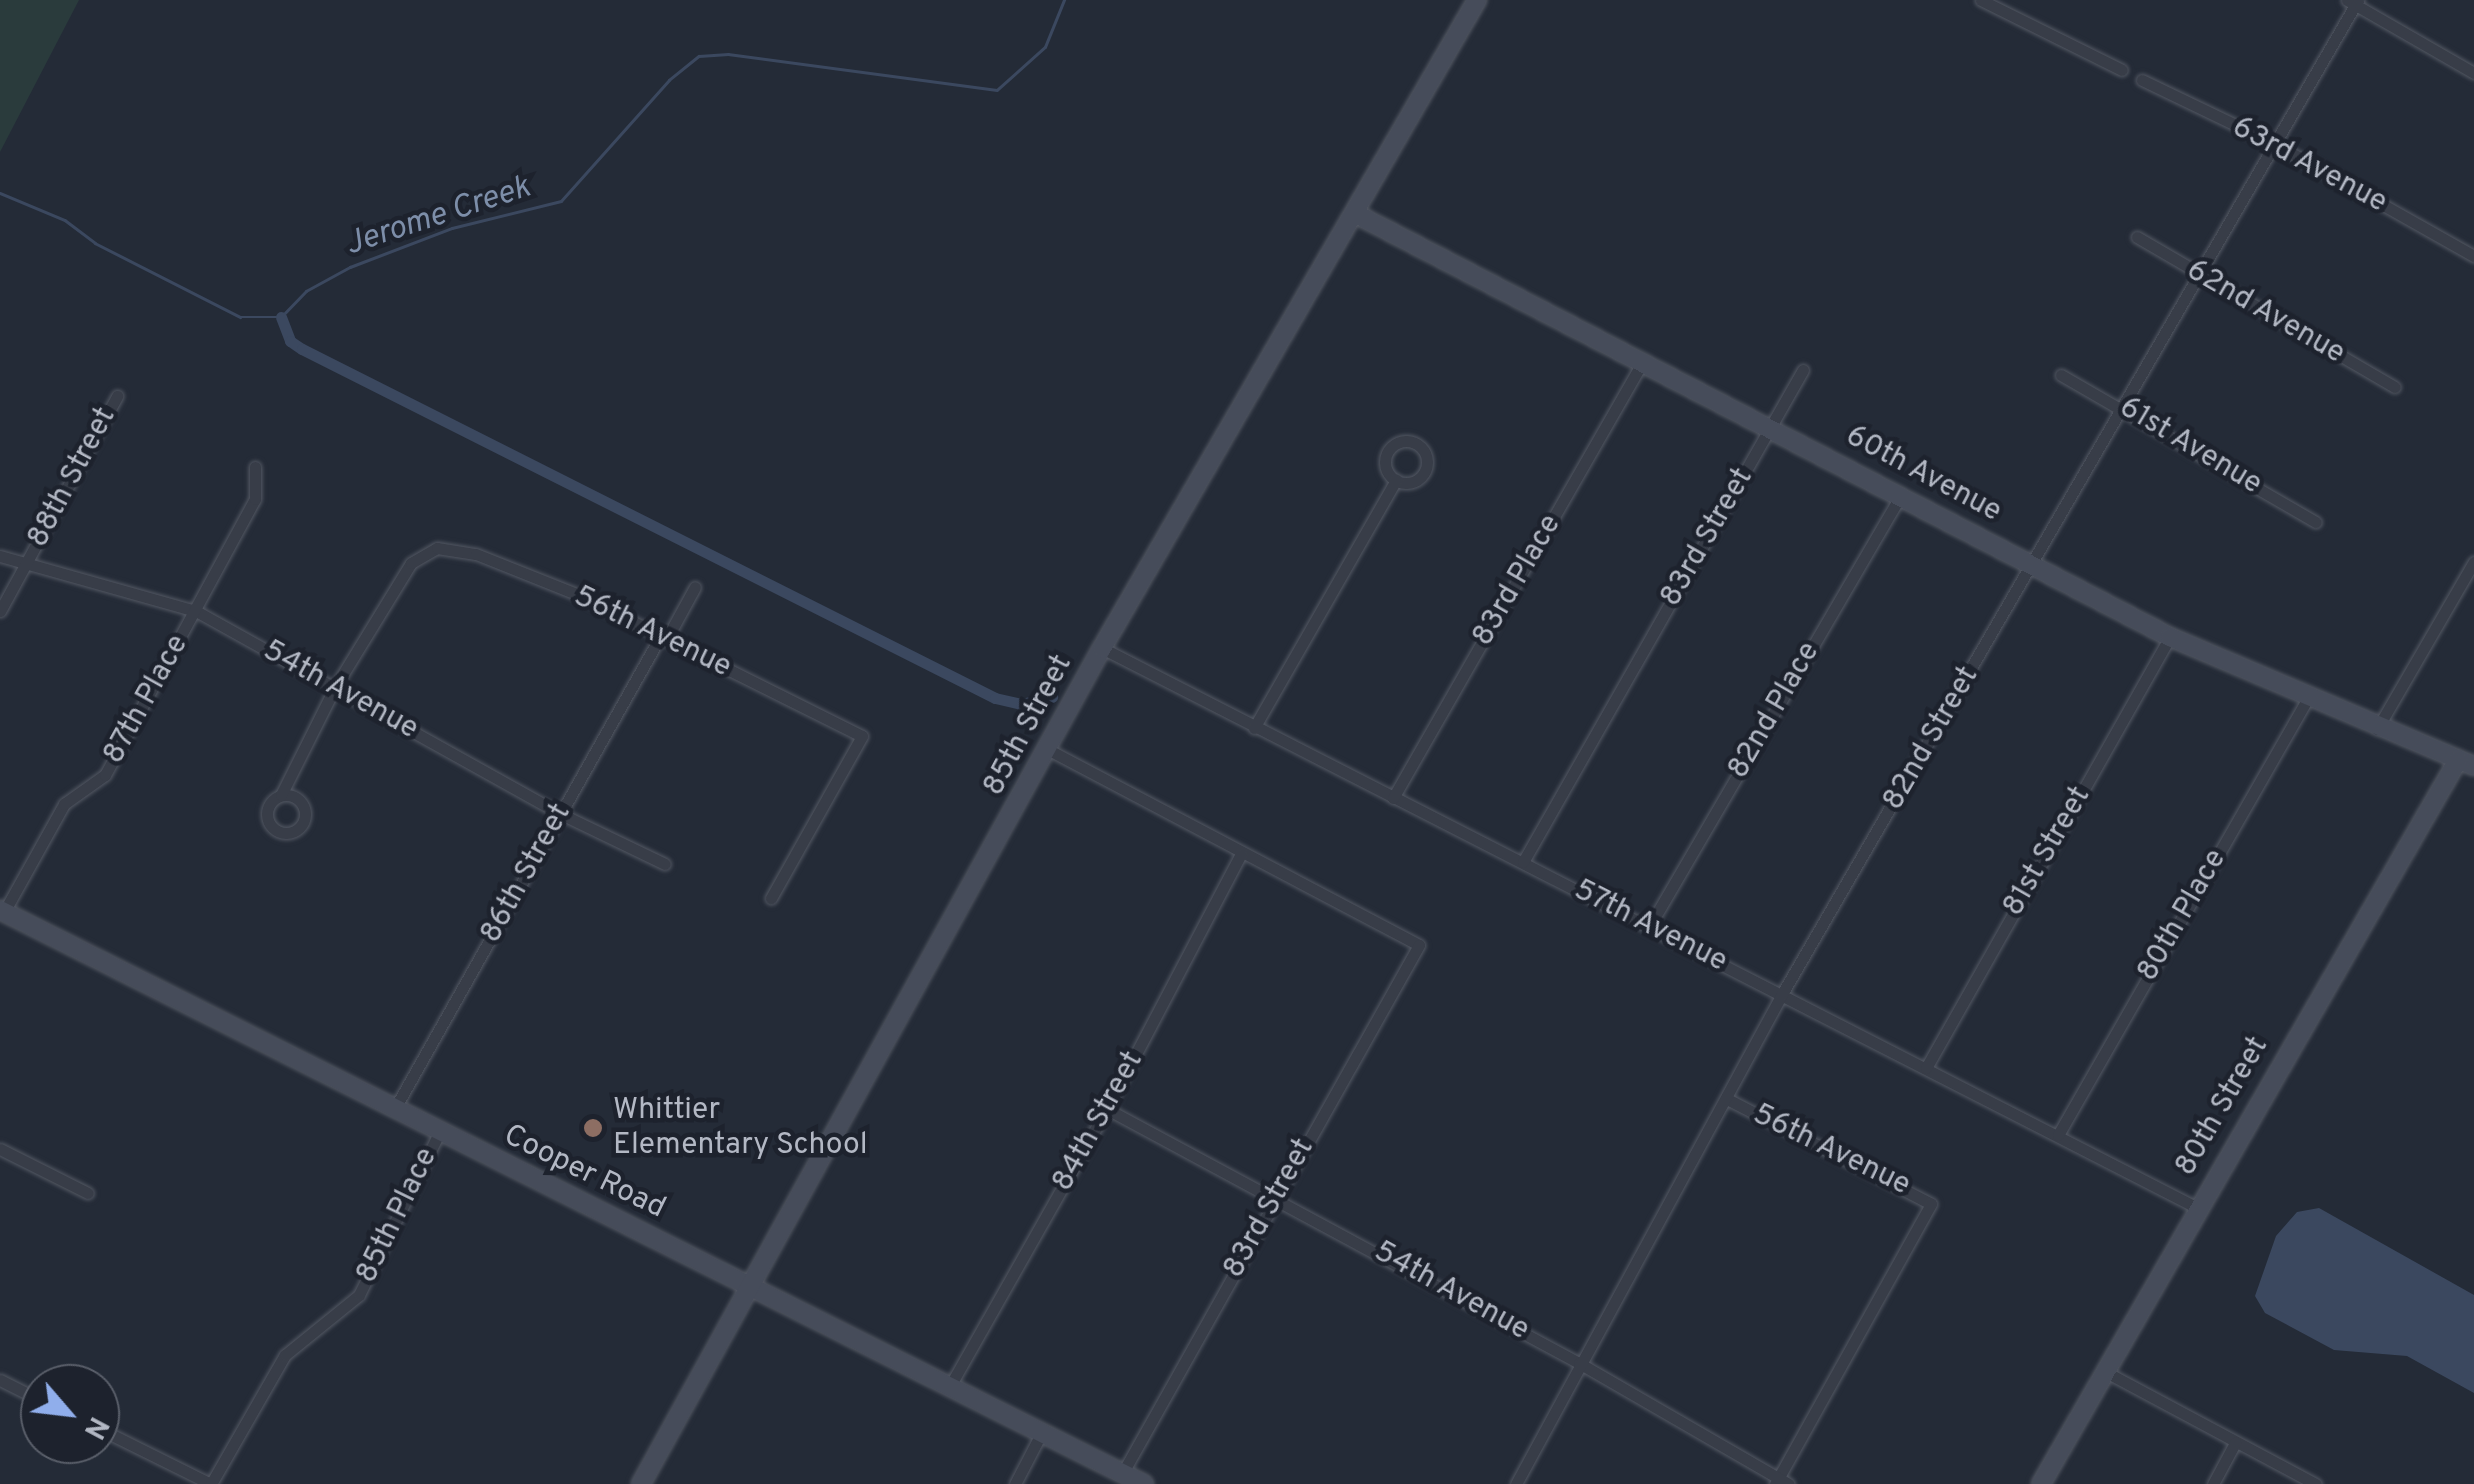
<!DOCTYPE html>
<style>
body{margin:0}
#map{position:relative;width:2474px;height:1484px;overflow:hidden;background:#242b37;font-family:Overpass,sans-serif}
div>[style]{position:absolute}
.green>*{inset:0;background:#2a3b3c}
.water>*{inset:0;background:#3b485f}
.stream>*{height:2.5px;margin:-1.25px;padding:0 1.25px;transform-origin:1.25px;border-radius:1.25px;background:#3b485f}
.canal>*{height:11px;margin:-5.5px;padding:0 5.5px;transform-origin:5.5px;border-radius:5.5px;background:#3b485f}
.roads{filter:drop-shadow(0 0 2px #535863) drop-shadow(0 0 2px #535863)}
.street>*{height:11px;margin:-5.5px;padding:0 5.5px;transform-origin:5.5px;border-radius:5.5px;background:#383d48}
.street>.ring{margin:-5.5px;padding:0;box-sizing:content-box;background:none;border:11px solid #383d48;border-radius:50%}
.secondary>*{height:18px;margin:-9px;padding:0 9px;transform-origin:9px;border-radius:9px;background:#464c5a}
.dots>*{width:28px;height:28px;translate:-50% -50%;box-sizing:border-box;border:5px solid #1d222d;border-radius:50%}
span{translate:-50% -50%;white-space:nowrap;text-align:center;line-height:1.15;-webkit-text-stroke:9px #1d222d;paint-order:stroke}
.street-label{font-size:30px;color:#b3b8c4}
.poi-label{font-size:30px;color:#b3b8c4}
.left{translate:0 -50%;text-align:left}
.water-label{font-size:32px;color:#7d8ea9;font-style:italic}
.north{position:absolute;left:20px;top:1364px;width:100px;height:100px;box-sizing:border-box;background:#1d222d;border:2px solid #595e69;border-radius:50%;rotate:118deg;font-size:28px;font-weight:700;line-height:40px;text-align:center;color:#b3b8c4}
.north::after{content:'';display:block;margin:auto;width:35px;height:45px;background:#90aeeb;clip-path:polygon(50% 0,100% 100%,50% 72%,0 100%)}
</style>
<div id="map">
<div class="green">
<div style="clip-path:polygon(0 0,79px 0,0 152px)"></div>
</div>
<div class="water">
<div style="clip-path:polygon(2319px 1208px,2474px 1295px,2474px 1393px,2407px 1356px,2334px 1350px,2265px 1313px,2255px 1296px,2276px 1236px,2297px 1212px)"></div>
</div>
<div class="stream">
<div style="left:0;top:193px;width:70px;rotate:22.6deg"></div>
<div style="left:65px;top:220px;width:38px;rotate:37deg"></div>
<div style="left:95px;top:243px;width:163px;rotate:27deg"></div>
<div style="left:240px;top:317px;width:41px"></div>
<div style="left:281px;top:317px;width:36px;rotate:-46deg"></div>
<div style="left:306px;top:291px;width:50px;rotate:-28.6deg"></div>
<div style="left:350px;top:267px;width:109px;rotate:-20.9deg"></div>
<div style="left:452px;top:228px;width:112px;rotate:-13.9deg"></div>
<div style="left:561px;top:201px;width:162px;rotate:-48.2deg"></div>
<div style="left:669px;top:80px;width:38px;rotate:-39deg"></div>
<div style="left:699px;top:56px;width:29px;rotate:-4deg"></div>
<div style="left:728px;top:54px;width:271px;rotate:7.6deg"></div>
<div style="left:997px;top:90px;width:64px;rotate:-41.9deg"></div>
<div style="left:1045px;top:47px;width:51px;rotate:-68deg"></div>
</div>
<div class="canal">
<div style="left:281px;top:317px;width:26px;rotate:69deg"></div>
<div style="left:290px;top:341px;width:14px;rotate:34deg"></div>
<div style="left:302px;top:349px;width:776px;rotate:26.73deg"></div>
<div style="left:995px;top:698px;width:27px;rotate:13deg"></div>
<div style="left:1021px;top:704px;width:32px;rotate:-13deg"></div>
</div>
<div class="roads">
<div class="street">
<div style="left:1981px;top:0;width:157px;rotate:26.4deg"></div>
<div style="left:2347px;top:0;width:146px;rotate:29.9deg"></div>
<div style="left:2142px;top:80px;width:148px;rotate:25.7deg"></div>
<div style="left:2275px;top:144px;width:228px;rotate:29.4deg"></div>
<div style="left:2137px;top:237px;width:298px;rotate:30.2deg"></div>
<div style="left:2061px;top:375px;width:294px;rotate:30deg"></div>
<div class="ring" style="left:1385px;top:441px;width:31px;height:31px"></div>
<div style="left:0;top:556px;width:204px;rotate:15.7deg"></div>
<div style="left:196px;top:611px;width:418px;rotate:29.1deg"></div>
<div style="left:561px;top:814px;width:115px;rotate:25.7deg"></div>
<div style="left:0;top:611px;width:245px;rotate:-61.4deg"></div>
<div style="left:666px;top:640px;width:60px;rotate:-61.3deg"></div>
<div style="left:1102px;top:648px;width:1229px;rotate:27.07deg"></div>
<div style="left:1254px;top:728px;width:286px;rotate:-60.2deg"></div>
<div style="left:2377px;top:729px;width:193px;rotate:-59.9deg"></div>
<div style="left:1049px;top:750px;width:418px;rotate:27.8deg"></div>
<div style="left:1419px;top:945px;width:607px;rotate:119.31deg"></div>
<div class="ring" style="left:267px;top:795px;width:27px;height:27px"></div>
<div style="left:281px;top:795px;width:121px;rotate:-63.4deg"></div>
<div style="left:335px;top:687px;width:145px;rotate:-58.5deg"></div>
<div style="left:411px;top:563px;width:30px;rotate:-30deg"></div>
<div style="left:437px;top:548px;width:39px;rotate:9deg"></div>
<div style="left:476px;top:554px;width:111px;rotate:21.7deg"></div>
<div style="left:579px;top:595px;width:316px;rotate:26.5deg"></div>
<div style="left:862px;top:736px;width:186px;rotate:119.3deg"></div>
<div style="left:1393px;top:798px;width:501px;rotate:-60.21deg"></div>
<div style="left:1523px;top:862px;width:566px;rotate:-60.36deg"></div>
<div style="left:4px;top:912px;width:124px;rotate:-60.9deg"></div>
<div style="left:64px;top:804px;width:50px;rotate:-35.3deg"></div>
<div style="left:105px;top:775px;width:314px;rotate:-61.5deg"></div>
<div style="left:255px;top:499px;width:32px;rotate:-90deg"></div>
<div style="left:1649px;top:927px;width:500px;rotate:-59.74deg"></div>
<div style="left:1926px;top:1068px;width:495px;rotate:-60.5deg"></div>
<div style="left:1729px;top:1100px;width:227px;rotate:27.2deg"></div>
<div style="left:1931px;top:1204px;width:321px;rotate:119.1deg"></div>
<div style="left:1107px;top:1109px;width:536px;rotate:28.29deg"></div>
<div style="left:1579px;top:1363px;width:242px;rotate:30deg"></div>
<div style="left:394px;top:1110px;width:543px;rotate:-60.65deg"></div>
<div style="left:2058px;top:1135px;width:503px;rotate:-60.23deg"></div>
<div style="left:0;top:1149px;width:98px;rotate:26.6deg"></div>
<div style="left:2104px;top:1371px;width:240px;rotate:28.1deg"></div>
<div style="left:0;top:1380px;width:45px;rotate:26.6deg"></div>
<div style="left:950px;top:1386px;width:318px;rotate:-60.5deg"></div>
<div style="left:1107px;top:1109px;width:288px;rotate:-62.3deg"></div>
<div style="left:100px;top:1429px;width:124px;rotate:26.4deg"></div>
<div style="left:211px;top:1484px;width:149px;rotate:-60.2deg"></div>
<div style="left:285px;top:1355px;width:95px;rotate:-39deg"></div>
<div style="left:359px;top:1295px;width:181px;rotate:-63.7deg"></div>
<div style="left:1015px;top:1484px;width:59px;rotate:-62.6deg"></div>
<div style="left:1516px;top:1484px;width:558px;rotate:-61.5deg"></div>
<div style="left:1782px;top:994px;width:1149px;rotate:-59.91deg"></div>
<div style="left:2213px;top:1484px;width:47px;rotate:-61.8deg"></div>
</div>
<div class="secondary">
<div style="left:1354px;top:213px;width:920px;rotate:27.46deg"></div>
<div style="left:2170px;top:637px;width:330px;rotate:23deg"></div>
<div style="left:0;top:910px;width:1280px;rotate:26.65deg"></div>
<div style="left:641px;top:1484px;width:955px;rotate:-61.13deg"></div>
<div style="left:1102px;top:648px;width:749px;rotate:-59.94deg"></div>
<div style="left:2041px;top:1484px;width:836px;rotate:-60.06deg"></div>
</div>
</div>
<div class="dots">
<div style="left:593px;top:1128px;background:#8d6e63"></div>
</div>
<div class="street-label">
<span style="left:2309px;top:166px;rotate:28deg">63rd Avenue</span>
<span style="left:2265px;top:313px;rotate:30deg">62nd Avenue</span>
<span style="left:2190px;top:447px;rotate:31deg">61st Avenue</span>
<span style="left:1923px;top:475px;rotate:28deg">60th Avenue</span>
<span style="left:73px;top:478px;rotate:-62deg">88th Street</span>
<span style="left:1708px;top:538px;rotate:-60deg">83rd Street</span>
<span style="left:1518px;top:581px;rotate:-60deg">83rd Place</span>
<span style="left:652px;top:633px;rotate:26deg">56th Avenue</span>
<span style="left:340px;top:691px;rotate:29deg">54th Avenue</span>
<span style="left:147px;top:700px;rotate:-61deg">87th Place</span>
<span style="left:1775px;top:711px;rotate:-60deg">82nd Place</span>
<span style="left:1029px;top:726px;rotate:-62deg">85th Street</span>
<span style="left:1932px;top:739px;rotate:-60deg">82nd Street</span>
<span style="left:2048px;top:852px;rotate:-60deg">81st Street</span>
<span style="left:527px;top:874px;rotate:-61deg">86th Street</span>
<span style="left:2183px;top:916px;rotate:-60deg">80th Place</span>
<span style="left:1650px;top:927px;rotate:27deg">57th Avenue</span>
<span style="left:2223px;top:1107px;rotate:-60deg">80th Street</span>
<span style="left:1099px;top:1122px;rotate:-61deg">84th Street</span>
<span style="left:1831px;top:1151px;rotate:26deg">56th Avenue</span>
<span style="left:584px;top:1173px;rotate:26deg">Cooper Road</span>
<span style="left:1270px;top:1209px;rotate:-61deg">83rd Street</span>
<span style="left:398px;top:1216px;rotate:-64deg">85th Place</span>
<span style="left:1451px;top:1292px;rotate:29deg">54th Avenue</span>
</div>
<div class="poi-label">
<span class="left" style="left:613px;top:1128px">Whittier<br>Elementary School</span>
</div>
<div class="water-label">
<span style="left:438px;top:217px;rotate:-18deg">Jerome Creek</span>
</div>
<div class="north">N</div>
</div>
